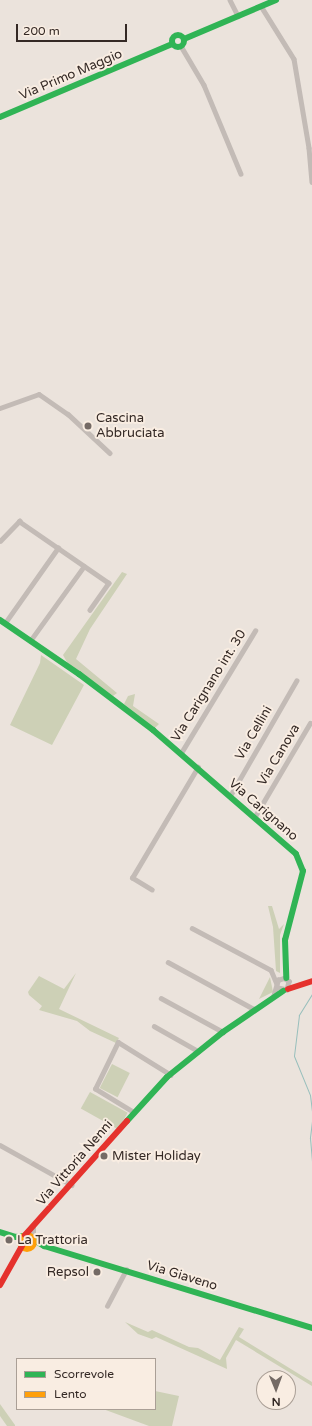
<!DOCTYPE html>
<style>
body{margin:0}
#map{position:relative;width:312px;height:1426px;overflow:hidden;background:#ebe3dc;font-family:"Varela Round",sans-serif}
div>[style]{position:absolute}
.green>*{inset:0;background:#cdd0b6;transform-origin:0 0}
.stream>*{height:1px;margin:-0.5px;padding:0 0.5px;transform-origin:0.5px;border-radius:0.5px;background:#98bfbc}
.street>*{height:4.5px;margin:-2.25px;padding:0 2.25px;transform-origin:2.25px;border-radius:2.25px;background:#c3bbb6}
.fast>*{height:6px;margin:-3px;padding:0 3px;transform-origin:3px;border-radius:3px;background:#30b455}
.fast>.ring{margin:-3px;padding:0;box-sizing:content-box;background:none;border:6px solid #30b455;border-radius:50%}
.slow>*{height:6px;margin:-3px;padding:0 3px;transform-origin:3px;border-radius:3px;background:#ff9f0a}
.slow>.ring{margin:-3px;padding:0;box-sizing:content-box;background:none;border:6px solid #ff9f0a;border-radius:50%}
.jam>*{height:6px;margin:-3px;padding:0 3px;transform-origin:3px;border-radius:3px;background:#e5322d}
.dots>*{width:11px;height:11px;translate:-50% -50%;box-sizing:border-box;border:2px solid #f9ede2;border-radius:50%}
span{translate:-50% -50%;white-space:nowrap;text-align:center;line-height:1.15;-webkit-text-stroke:4px #f9ede2;paint-order:stroke}
.street-label{font-size:13px;color:#342925}
.poi-label{font-size:13px;color:#342925}
.left{translate:0 -50%;text-align:left}
.right{translate:-100% -50%;text-align:right}
.legend{position:absolute;left:16px;top:1358px;width:140px;height:52px;box-sizing:border-box;background:#f9ede2;border:1px solid #aa9f96;margin:0;padding:5px 7px;list-style:none;font-size:12px;color:#342925}
.legend li{display:flex;align-items:center;gap:8px;height:20px}
.legend b{width:20px;border:1px solid #aa9f96}
.north{position:absolute;left:256px;top:1370px;width:40px;height:40px;box-sizing:border-box;background:#f9ede2;border:1px solid #aa9f96;border-radius:50%;rotate:179deg;font-size:11px;font-weight:700;line-height:16px;text-align:center;color:#342925}
.north::after{content:'';display:block;margin:auto;width:14px;height:18px;background:#746a65;clip-path:polygon(50% 0,100% 100%,50% 72%,0 100%)}
.scale{position:absolute;left:16px;top:24px;width:111px;height:18px;box-sizing:border-box;border:2px solid #342925;border-top:0;padding-left:5px;font-size:12px;line-height:14px;white-space:nowrap;color:#342925;-webkit-text-stroke:3px #f9ede2;paint-order:stroke}
</style>
<div id="map">
<div class="green">
<div style="clip-path:polygon(122px 572px,127px 574px,90px 629px,76px 659px,117px 693px,113px 696px,68px 664px,63px 655px)"></div>
<div style="clip-path:polygon(41px 655px,84px 685px,52px 745px,10px 725px,40px 663px)"></div>
<div style="clip-path:polygon(135px 694px,133px 706px,159px 724px,155px 728px,124px 704px,128px 696px)"></div>
<div style="clip-path:polygon(268px 906px,272px 906px,279px 929px,284px 924px,280px 935px,280px 973px,276px 971px,273px 927px)"></div>
<div style="clip-path:polygon(76px 973px,59px 1009px,119px 1038px,116px 1043px,90px 1031px,77px 1021px,39px 1010px,42px 1006px,29px 995px,28px 992px,39px 976px,64px 989px)"></div>
<div style="clip-path:polygon(270px 977px,273px 992px,259px 999px)"></div>
<div style="left:112px;top:1064px;width:20px;height:27px;rotate:27deg"></div>
<div style="left:90px;top:1092px;width:43px;height:19px;rotate:29deg"></div>
<div style="clip-path:polygon(125px 1322px,148px 1332px,152px 1330px,189px 1347px,198px 1348px,220px 1360px,239px 1327px,244px 1329px,239px 1337px,312px 1382px,312px 1386px,236px 1340px,226px 1358px,227px 1369px,156px 1337px,152px 1339px,138px 1334px)"></div>
<div style="clip-path:polygon(155px 1391px,179px 1396px,172px 1426px,149px 1426px,103px 1409px,155px 1409px)"></div>
<div style="clip-path:polygon(0 1404px,15px 1425px,15px 1426px,7px 1426px,0 1416px)"></div>
</div>
<div class="stream">
<div style="left:312px;top:994px;width:25px;rotate:122deg"></div>
<div style="left:299px;top:1015px;width:41px;rotate:97deg"></div>
<div style="left:294px;top:1056px;width:42px;rotate:67.7deg"></div>
<div style="left:310px;top:1095px;width:16px;rotate:83deg"></div>
<div style="left:312px;top:1121px;width:17px;rotate:97deg"></div>
<div style="left:310px;top:1138px;width:25px;rotate:85deg"></div>
</div>
<div class="street">
<div style="left:230px;top:0;width:18px;rotate:63deg"></div>
<div style="left:261px;top:6px;width:62px;rotate:58.1deg"></div>
<div style="left:294px;top:59px;width:90px;rotate:80.4deg"></div>
<div style="left:309px;top:148px;width:34px;rotate:85deg"></div>
<div style="left:181px;top:46px;width:45px;rotate:59.5deg"></div>
<div style="left:204px;top:85px;width:96px;rotate:67.4deg"></div>
<div style="left:0;top:408px;width:41px;rotate:-19.7deg"></div>
<div style="left:39px;top:394px;width:35px;rotate:35deg"></div>
<div style="left:68px;top:414px;width:57px;rotate:42.9deg"></div>
<div style="left:0;top:541px;width:28px;rotate:-46deg"></div>
<div style="left:19px;top:521px;width:109px;rotate:34.6deg"></div>
<div style="left:109px;top:583px;width:33px;rotate:125deg"></div>
<div style="left:5px;top:623px;width:92px;rotate:-54.8deg"></div>
<div style="left:30px;top:641px;width:92px;rotate:-54.2deg"></div>
<div style="left:181px;top:753px;width:143px;rotate:-58.8deg"></div>
<div style="left:230px;top:796px;width:133px;rotate:-60.1deg"></div>
<div style="left:254px;top:818px;width:110px;rotate:-59.5deg"></div>
<div style="left:152px;top:890px;width:23px;rotate:-149deg"></div>
<div style="left:132px;top:878px;width:129px;rotate:-59.3deg"></div>
<div style="left:192px;top:928px;width:89px;rotate:28deg"></div>
<div style="left:271px;top:970px;width:15px;rotate:67deg"></div>
<div style="left:168px;top:962px;width:98px;rotate:28.7deg"></div>
<div style="left:273px;top:997px;width:18px;rotate:-74deg"></div>
<div style="left:278px;top:980px;width:6px;rotate:-18deg"></div>
<div style="left:284px;top:978px;width:6px;rotate:31deg"></div>
<div style="left:289px;top:981px;width:9px;rotate:103deg"></div>
<div style="left:287px;top:990px;width:9px;rotate:-167deg"></div>
<div style="left:161px;top:998px;width:71px;rotate:28.7deg"></div>
<div style="left:154px;top:1026px;width:51px;rotate:29.6deg"></div>
<div style="left:133px;top:1112px;width:44px;rotate:-148.8deg"></div>
<div style="left:95px;top:1089px;width:52px;rotate:-63.9deg"></div>
<div style="left:118px;top:1042px;width:62px;rotate:31.9deg"></div>
<div style="left:0;top:1145px;width:82px;rotate:29.1deg"></div>
<div style="left:33px;top:1238px;width:10px;rotate:-90deg"></div>
<div style="left:107px;top:1306px;width:41px;rotate:-62.2deg"></div>
</div>
<div class="fast">
<div class="ring" style="left:172px;top:35px;width:6px;height:6px"></div>
<div style="left:184px;top:39px;width:100px;rotate:-23deg"></div>
<div style="left:0;top:117px;width:187px;rotate:-23deg"></div>
<div style="left:0;top:620px;width:96px;rotate:34.4deg"></div>
<div style="left:79px;top:674px;width:93px;rotate:37.1deg"></div>
<div style="left:153px;top:730px;width:189px;rotate:40.9deg"></div>
<div style="left:296px;top:854px;width:18px;rotate:68deg"></div>
<div style="left:303px;top:871px;width:71px;rotate:104.6deg"></div>
<div style="left:285px;top:940px;width:38px;rotate:88deg"></div>
<div style="left:127px;top:1121px;width:59px;rotate:-47.7deg"></div>
<div style="left:167px;top:1077px;width:72px;rotate:-38.8deg"></div>
<div style="left:223px;top:1032px;width:73px;rotate:-34.3deg"></div>
<div style="left:0;top:1232px;width:16px;rotate:18deg"></div>
<div style="left:15px;top:1237px;width:9px;rotate:-6deg"></div>
<div style="left:34px;top:1240px;width:12px;rotate:31deg"></div>
<div style="left:44px;top:1246px;width:280px;rotate:17deg"></div>
</div>
<div class="slow">
<div class="ring" style="left:20px;top:1235px;width:8px;height:8px"></div>
</div>
<div class="jam">
<div style="left:288px;top:989px;width:25px;rotate:-18deg"></div>
<div style="left:25px;top:1235px;width:153px;rotate:-48.2deg"></div>
<div style="left:0;top:1285px;width:45px;rotate:-60.6deg"></div>
</div>
<div class="dots">
<div style="left:88px;top:426px;background:#746a65"></div>
<div style="left:104px;top:1156px;background:#746a65"></div>
<div style="left:9px;top:1240px;background:#746a65"></div>
<div style="left:97px;top:1272px;background:#746a65"></div>
</div>
<div class="street-label">
<span style="left:71px;top:75px;rotate:-23deg">Via Primo Maggio</span>
<span style="left:209px;top:686px;rotate:-58deg">Via Carignano int. 30</span>
<span style="left:254px;top:733px;rotate:-60deg">Via Cellini</span>
<span style="left:279px;top:755px;rotate:-59deg">Via Canova</span>
<span style="left:263px;top:810px;rotate:41deg">Via Carignano</span>
<span style="left:75px;top:1163px;rotate:-49deg">Via Vittoria Nenni</span>
<span style="left:182px;top:1276px;rotate:17deg">Via Giaveno</span>
</div>
<div class="poi-label">
<span class="left" style="left:96px;top:426px">Cascina<br>Abbruciata</span>
<span class="left" style="left:112px;top:1156px">Mister Holiday</span>
<span class="left" style="left:17px;top:1240px">La Trattoria</span>
<span class="right" style="left:89px;top:1272px">Repsol</span>
</div>
<ul class="legend">
<li><b style="height:5px;background:#30b455"></b>Scorrevole</li>
<li><b style="height:5px;background:#ff9f0a"></b>Lento</li>
</ul>
<div class="north">N</div>
<div class="scale">200 m</div>
</div>
